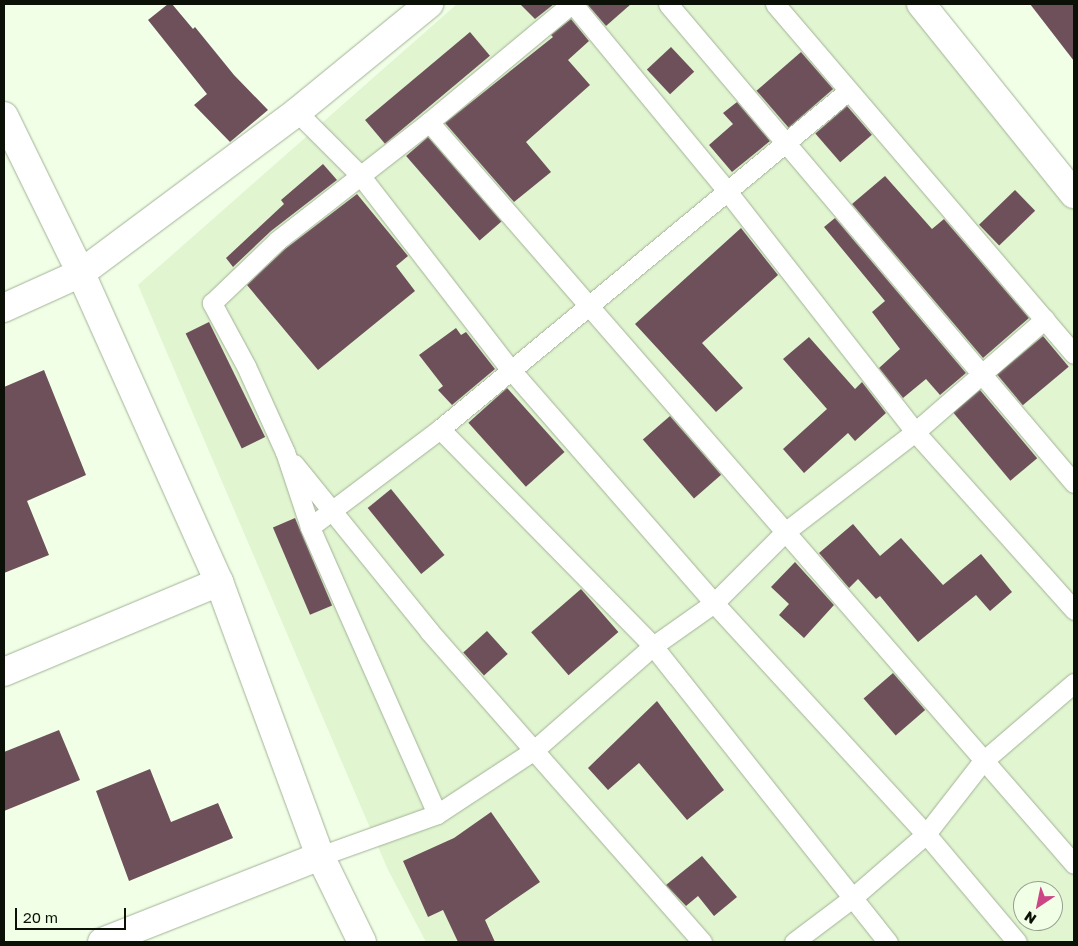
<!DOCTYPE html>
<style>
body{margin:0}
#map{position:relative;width:1078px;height:946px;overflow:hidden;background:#f1ffe7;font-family:"Golos Text",sans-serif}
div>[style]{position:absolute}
.built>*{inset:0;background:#e0f5d0}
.building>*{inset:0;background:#6e505b;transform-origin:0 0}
.roads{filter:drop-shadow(0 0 1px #a2b296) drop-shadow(0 0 1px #a2b296)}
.service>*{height:19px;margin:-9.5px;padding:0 9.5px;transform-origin:9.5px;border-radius:9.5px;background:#fff}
.minor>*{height:28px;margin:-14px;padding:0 14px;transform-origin:14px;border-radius:14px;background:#fff}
span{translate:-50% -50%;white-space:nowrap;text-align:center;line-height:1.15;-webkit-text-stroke:5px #f1ffe7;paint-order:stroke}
.frame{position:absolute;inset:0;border:5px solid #0b1107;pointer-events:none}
.north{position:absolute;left:1013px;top:881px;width:50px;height:50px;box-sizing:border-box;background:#f1ffe7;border:1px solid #95a08d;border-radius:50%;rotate:214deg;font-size:14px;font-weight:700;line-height:20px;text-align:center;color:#0b1107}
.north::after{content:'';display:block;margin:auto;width:18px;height:22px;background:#cc4585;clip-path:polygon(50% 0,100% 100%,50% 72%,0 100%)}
.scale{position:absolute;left:15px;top:908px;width:111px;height:22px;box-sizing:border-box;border:2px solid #0b1107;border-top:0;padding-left:6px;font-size:15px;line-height:18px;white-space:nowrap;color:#0b1107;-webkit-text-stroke:4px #f1ffe7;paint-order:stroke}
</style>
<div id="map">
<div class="built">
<div style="clip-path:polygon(evenodd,457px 4px,913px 4px,1074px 197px,1074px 942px,426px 942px,388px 870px,138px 285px,457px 4px,1023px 891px,1053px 891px,1053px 921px,1023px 921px,1023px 891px)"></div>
</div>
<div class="building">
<div style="clip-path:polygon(168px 4px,172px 4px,193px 29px,195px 27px,234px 75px,268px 110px,230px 142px,194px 105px,207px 94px,148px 20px)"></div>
<div style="clip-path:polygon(520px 4px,554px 4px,535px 19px)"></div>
<div style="clip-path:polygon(587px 4px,631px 4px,606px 26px)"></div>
<div style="clip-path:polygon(1030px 4px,1074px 4px,1074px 61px)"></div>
<div style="clip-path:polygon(571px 19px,589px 41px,568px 60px,590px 85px,526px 142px,551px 172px,514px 202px,445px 123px,553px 37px,551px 35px)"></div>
<div style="left:470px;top:32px;width:31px;height:137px;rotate:50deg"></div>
<div style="left:671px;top:47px;width:34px;height:33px;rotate:47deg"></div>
<div style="left:801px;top:52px;width:49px;height:59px;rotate:49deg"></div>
<div style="clip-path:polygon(737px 102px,770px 141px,732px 172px,709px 145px,733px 124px,723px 113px)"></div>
<div style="left:847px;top:106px;width:38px;height:42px;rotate:49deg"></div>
<div style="left:428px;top:137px;width:112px;height:29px;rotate:49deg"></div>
<div style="clip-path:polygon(323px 164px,337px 180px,271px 231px,233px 267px,226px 258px,284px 204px,281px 200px)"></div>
<div style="clip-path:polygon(885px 176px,932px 229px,944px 219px,1029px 318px,983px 358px,852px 204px)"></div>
<div style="left:1015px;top:190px;width:29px;height:50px;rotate:46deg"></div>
<div style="clip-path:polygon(357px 194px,408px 256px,396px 266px,415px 291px,318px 370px,247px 285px,285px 249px)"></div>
<div style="clip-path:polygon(835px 218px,966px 373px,940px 395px,926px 379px,903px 398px,879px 368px,900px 349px,872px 312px,885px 301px,824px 227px)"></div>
<div style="clip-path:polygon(741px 228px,778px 275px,702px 343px,743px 388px,716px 412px,635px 324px)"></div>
<div style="left:209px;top:322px;width:128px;height:26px;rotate:64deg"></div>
<div style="clip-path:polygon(456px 328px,461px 335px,466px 332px,495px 369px,452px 405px,438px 390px,443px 386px,419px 355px)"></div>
<div style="left:1043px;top:336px;width:40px;height:60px;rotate:50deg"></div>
<div style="clip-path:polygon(809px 337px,855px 389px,862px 382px,886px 413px,855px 441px,848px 433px,804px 473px,783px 449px,827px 409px,783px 359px)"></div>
<div style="clip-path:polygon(44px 370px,86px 475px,27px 501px,49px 555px,4px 573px,4px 387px)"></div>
<div style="left:507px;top:388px;width:86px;height:52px;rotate:48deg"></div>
<div style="left:980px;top:390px;width:89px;height:35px;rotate:50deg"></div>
<div style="left:670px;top:416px;width:78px;height:36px;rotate:49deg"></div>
<div style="left:391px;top:489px;width:85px;height:30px;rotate:51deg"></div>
<div style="left:295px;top:518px;width:95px;height:24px;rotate:67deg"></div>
<div style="clip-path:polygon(853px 524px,880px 556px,901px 538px,943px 585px,981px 554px,1012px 592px,990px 611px,976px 595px,918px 642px,880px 596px,876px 599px,858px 579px,849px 588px,819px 553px)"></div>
<div style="clip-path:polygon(795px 562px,834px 605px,804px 638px,779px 615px,789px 604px,771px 587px)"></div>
<div style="left:581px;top:589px;width:57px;height:66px;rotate:49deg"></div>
<div style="left:487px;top:631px;width:31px;height:32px;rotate:48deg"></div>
<div style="left:893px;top:673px;width:49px;height:39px;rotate:49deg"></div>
<div style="clip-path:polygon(657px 701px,724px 790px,687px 820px,639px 763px,608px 790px,588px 768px)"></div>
<div style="clip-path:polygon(59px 730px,80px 780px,4px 811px,4px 752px)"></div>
<div style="clip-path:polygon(150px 769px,171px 822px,218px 803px,233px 838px,129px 881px,96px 791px)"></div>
<div style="clip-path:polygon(491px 812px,540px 882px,485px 920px,495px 942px,458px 942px,443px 910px,428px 917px,403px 861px,454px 838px)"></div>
<div style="clip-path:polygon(702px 856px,737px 897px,714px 916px,698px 896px,686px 906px,666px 885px)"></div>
</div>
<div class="roads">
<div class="service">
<div style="left:573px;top:4px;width:242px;rotate:50.5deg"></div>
<div style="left:727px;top:191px;width:306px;rotate:52deg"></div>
<div style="left:915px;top:432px;width:239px;rotate:48.2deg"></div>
<div style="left:668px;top:4px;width:628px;rotate:49.72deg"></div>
<div style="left:775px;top:4px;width:460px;rotate:49.5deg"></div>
<div style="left:297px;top:112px;width:89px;rotate:45deg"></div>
<div style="left:360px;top:175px;width:245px;rotate:52.3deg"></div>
<div style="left:510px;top:369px;width:310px;rotate:48.9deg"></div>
<div style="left:714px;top:603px;width:314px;rotate:47.5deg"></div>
<div style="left:926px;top:834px;width:141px;rotate:49.9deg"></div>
<div style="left:429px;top:122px;width:983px;rotate:49deg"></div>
<div style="left:440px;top:429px;width:304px;rotate:45.5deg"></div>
<div style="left:653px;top:646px;width:378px;rotate:51.6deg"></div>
<div style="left:294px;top:464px;width:215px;rotate:51deg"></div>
<div style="left:429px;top:631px;width:414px;rotate:48.7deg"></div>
<div style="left:310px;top:527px;width:163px;rotate:-37deg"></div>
<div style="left:440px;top:429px;width:530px;rotate:-39.64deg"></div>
<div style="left:437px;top:814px;width:314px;rotate:-113.9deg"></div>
<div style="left:310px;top:527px;width:79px;rotate:-108.4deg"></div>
<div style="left:285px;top:452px;width:94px;rotate:-114.4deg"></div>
<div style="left:246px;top:366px;width:72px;rotate:-118.4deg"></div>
<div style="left:212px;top:303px;width:91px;rotate:-43.7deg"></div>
<div style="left:278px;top:240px;width:192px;rotate:-38deg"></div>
<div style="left:429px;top:122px;width:185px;rotate:-39.7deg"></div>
<div style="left:320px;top:856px;width:124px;rotate:-19.7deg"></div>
<div style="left:437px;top:814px;width:115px;rotate:-33.3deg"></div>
<div style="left:533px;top:751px;width:159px;rotate:-41.2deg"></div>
<div style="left:653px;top:646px;width:75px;rotate:-35.2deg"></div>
<div style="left:714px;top:603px;width:100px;rotate:-45deg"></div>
<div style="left:785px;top:532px;width:164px;rotate:-37.6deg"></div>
<div style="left:915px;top:432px;width:172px;rotate:-41deg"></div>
<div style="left:794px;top:942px;width:71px;rotate:-37deg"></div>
<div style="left:851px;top:899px;width:99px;rotate:-40.9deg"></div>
<div style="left:926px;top:834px;width:91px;rotate:-52.1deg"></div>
<div style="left:982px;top:762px;width:121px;rotate:-40.7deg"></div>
</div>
<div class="minor">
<div style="left:921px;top:4px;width:244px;rotate:51.2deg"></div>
<div style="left:4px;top:116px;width:175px;rotate:63.9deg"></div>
<div style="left:81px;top:273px;width:85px;rotate:155.6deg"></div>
<div style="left:4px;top:672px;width:233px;rotate:-22.7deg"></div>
<div style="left:102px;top:942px;width:234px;rotate:-21.5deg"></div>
<div style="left:362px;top:942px;width:96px;rotate:-116deg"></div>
<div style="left:320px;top:856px;width:292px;rotate:-110.2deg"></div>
<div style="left:219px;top:582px;width:338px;rotate:-114.1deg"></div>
<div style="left:81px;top:273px;width:269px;rotate:-36.7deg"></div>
<div style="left:297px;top:112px;width:171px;rotate:-39.3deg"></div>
</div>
</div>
<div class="frame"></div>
<div class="north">N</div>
<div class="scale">20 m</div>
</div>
